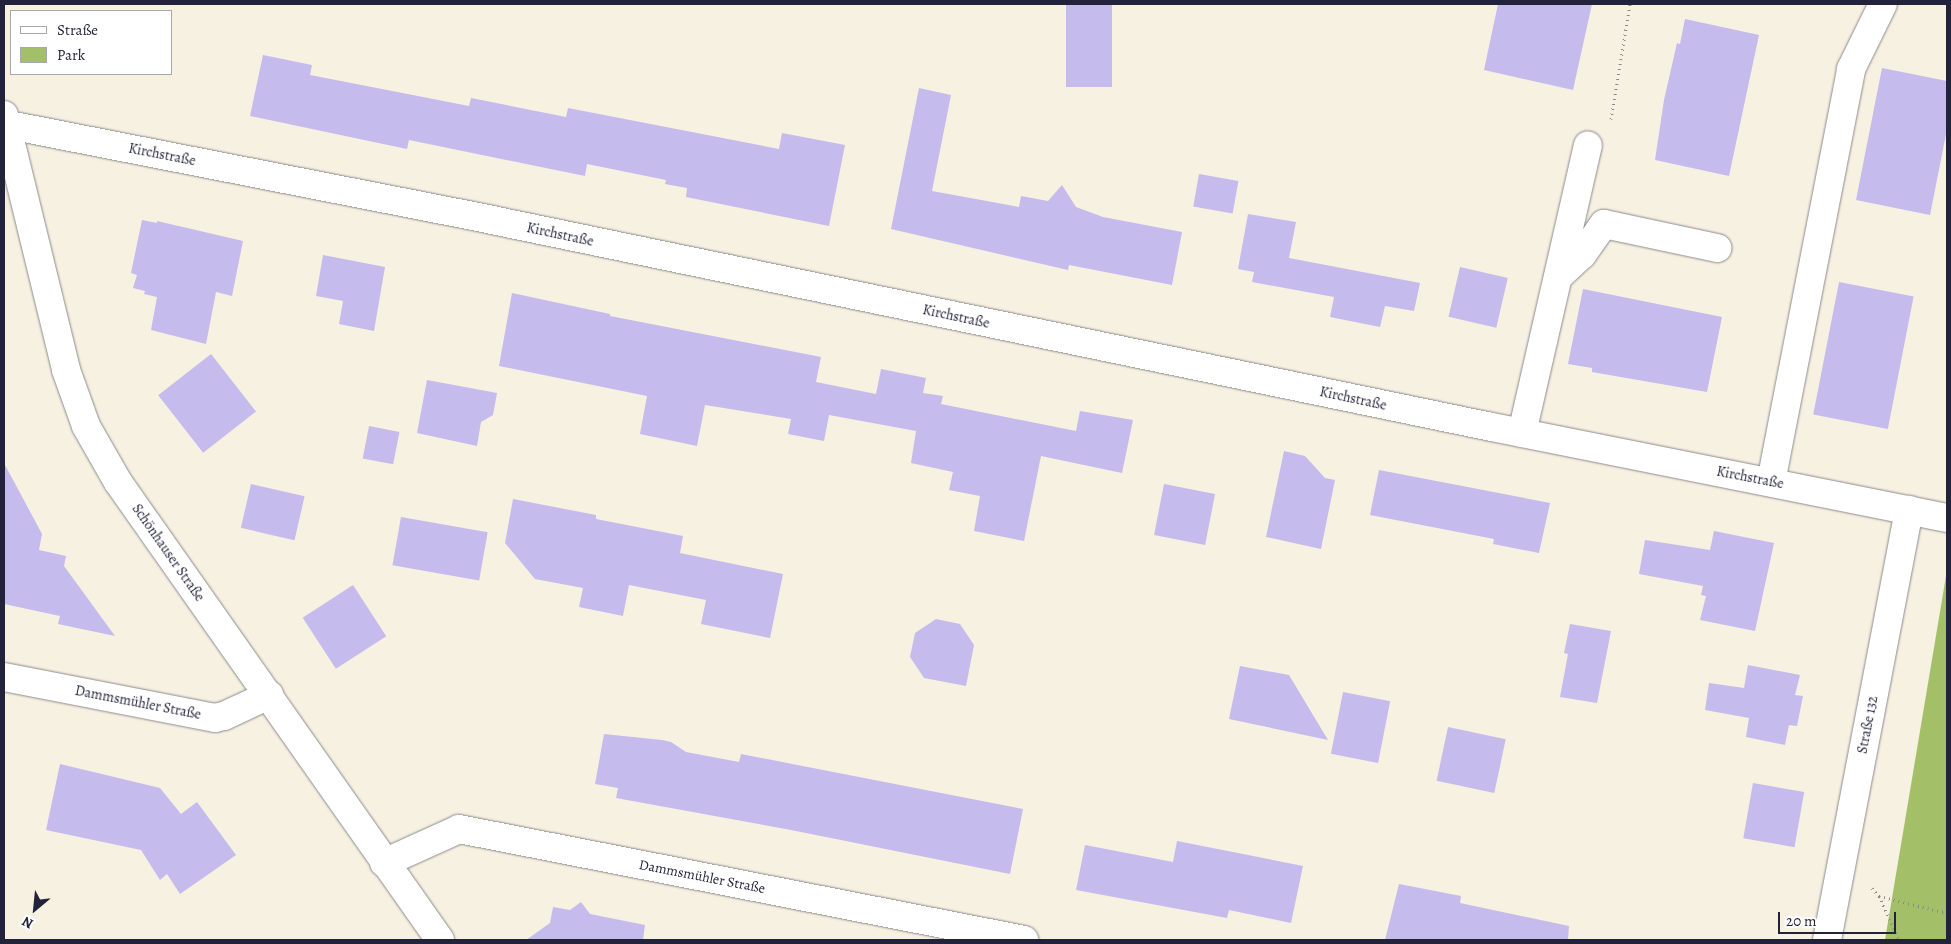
<!DOCTYPE html>
<meta charset="utf-8">
<style>
body{margin:0}
#map{position:relative;width:1951px;height:944px;overflow:hidden;background:#f7f1e1;font-family:Alegreya,serif}
div>[style]{position:absolute}
.green>*{inset:0;background:#a3c068}
.building>*{inset:0;background:#c5bbed;transform-origin:0 0}
.path>*{height:3px;margin-top:-1.5px;transform-origin:0;background:repeating-linear-gradient(90deg,#8c8a8e 0 1px,transparent 0 5px)}
.roads{filter:drop-shadow(0 0 1px #8c8a8e) drop-shadow(0 0 1px #8c8a8e)}
.minor>*{height:28px;margin:-14px;padding:0 14px;transform-origin:14px;border-radius:14px;background:#fff}
span{translate:-50% -50%;white-space:nowrap;text-align:center;line-height:1.15;-webkit-text-stroke:4px #fff;paint-order:stroke}
.street-label{font-size:14px;color:#22223b}
.frame{position:absolute;inset:0;border:5px solid #22223b;pointer-events:none}
.legend{position:absolute;left:10px;top:10px;width:162px;height:65px;box-sizing:border-box;background:#fff;border:1px solid #a7a7b1;margin:0;padding:6px 9px;list-style:none;font-size:15px;color:#22223b}
.legend li{display:flex;align-items:center;gap:10px;height:25px}
.legend b{width:25px;border:1px solid #a7a7b1}
.north{position:absolute;left:10px;top:884px;width:50px;height:50px;-webkit-text-stroke:4px #fff;paint-order:stroke;rotate:208deg;font-size:14px;font-weight:700;line-height:20px;text-align:center;color:#22223b}
.north::after{content:'';display:block;margin:auto;width:18px;height:22px;background:#22223b;clip-path:polygon(50% 0,100% 100%,50% 72%,0 100%)}
.scale{position:absolute;left:1778px;top:912px;width:118px;height:22px;box-sizing:border-box;border:2px solid #22223b;border-top:0;padding-left:6px;font-size:15px;line-height:18px;white-space:nowrap;color:#22223b;-webkit-text-stroke:4px #fff;paint-order:stroke}
</style>
<div id="map">
<div class="green">
<div style="clip-path:polygon(1947px 570px,1947px 940px,1885px 940px)"></div>
</div>
<div class="building">
<div style="left:1066px;top:4px;width:46px;height:83px"></div>
<div style="clip-path:polygon(1498px 4px,1592px 4px,1573px 90px,1484px 70px)"></div>
<div style="clip-path:polygon(1685px 19px,1759px 35px,1729px 176px,1655px 160px,1664px 100px,1677px 43px,1680px 44px)"></div>
<div style="clip-path:polygon(263px 55px,312px 65px,310px 75px,469px 106px,471px 98px,566px 117px,568px 108px,779px 149px,782px 133px,845px 145px,829px 226px,686px 197px,687px 188px,665px 184px,666px 180px,587px 164px,585px 176px,409px 140px,407px 149px,250px 116px)"></div>
<div style="clip-path:polygon(1882px 68px,1947px 81px,1947px 129px,1930px 215px,1856px 200px)"></div>
<div style="clip-path:polygon(919px 88px,951px 95px,932px 191px,1019px 207px,1021px 196px,1048px 201px,1062px 185px,1076px 207px,1103px 217px,1182px 232px,1172px 285px,1069px 265px,1068px 270px,891px 229px)"></div>
<div style="left:1199px;top:174px;width:40px;height:33px;rotate:10deg"></div>
<div style="clip-path:polygon(1248px 214px,1296px 222px,1289px 258px,1420px 283px,1414px 311px,1385px 306px,1380px 327px,1330px 317px,1334px 297px,1252px 282px,1254px 272px,1238px 269px)"></div>
<div style="clip-path:polygon(142px 220px,157px 223px,157px 221px,243px 241px,232px 296px,216px 292px,206px 344px,151px 330px,157px 297px,144px 294px,145px 291px,133px 288px,137px 275px,131px 273px)"></div>
<div style="clip-path:polygon(323px 255px,385px 267px,374px 331px,339px 324px,343px 301px,316px 296px)"></div>
<div style="left:1460px;top:267px;width:49px;height:51px;rotate:13deg"></div>
<div style="left:1839px;top:282px;width:76px;height:135px;rotate:11deg"></div>
<div style="clip-path:polygon(1583px 289px,1722px 317px,1707px 392px,1592px 372px,1592px 368px,1568px 364px)"></div>
<div style="clip-path:polygon(512px 293px,610px 314px,610px 316px,821px 357px,816px 382px,876px 394px,881px 369px,926px 378px,923px 393px,943px 396px,941px 404px,1076px 431px,1080px 411px,1133px 420px,1122px 473px,1041px 456px,1024px 541px,974px 531px,980px 496px,949px 490px,953px 472px,911px 463px,916px 431px,829px 415px,824px 441px,788px 434px,791px 419px,705px 405px,697px 446px,640px 434px,647px 396px,499px 366px)"></div>
<div style="left:211px;top:354px;width:73px;height:67px;rotate:52deg"></div>
<div style="clip-path:polygon(427px 380px,497px 393px,493px 415px,481px 422px,477px 446px,417px 433px)"></div>
<div style="left:369px;top:426px;width:31px;height:33px;rotate:11deg"></div>
<div style="clip-path:polygon(1284px 451px,1305px 456px,1325px 478px,1335px 480px,1321px 549px,1266px 537px)"></div>
<div style="clip-path:polygon(4px 463px,42px 534px,39px 550px,66px 556px,64px 566px,115px 636px,58px 624px,60px 616px,4px 604px)"></div>
<div style="clip-path:polygon(1379px 470px,1550px 503px,1539px 553px,1493px 544px,1494px 539px,1370px 515px)"></div>
<div style="left:251px;top:484px;width:55px;height:45px;rotate:13deg"></div>
<div style="left:1164px;top:484px;width:52px;height:52px;rotate:11deg"></div>
<div style="clip-path:polygon(513px 499px,596px 515px,596px 519px,683px 536px,680px 553px,783px 574px,770px 638px,701px 624px,706px 600px,629px 585px,623px 616px,579px 607px,583px 588px,535px 579px,505px 543px)"></div>
<div style="left:401px;top:517px;width:88px;height:49px;rotate:10deg"></div>
<div style="clip-path:polygon(1714px 531px,1774px 543px,1755px 631px,1700px 620px,1706px 596px,1701px 595px,1703px 586px,1639px 574px,1645px 540px,1710px 550px)"></div>
<div style="left:353px;top:585px;width:61px;height:60px;rotate:57deg"></div>
<div style="clip-path:polygon(936px 619px,960px 624px,974px 645px,966px 686px,924px 678px,910px 657px,915px 633px)"></div>
<div style="clip-path:polygon(1570px 624px,1611px 631px,1597px 703px,1560px 697px,1568px 654px,1564px 653px)"></div>
<div style="clip-path:polygon(1748px 665px,1800px 675px,1795px 695px,1803px 696px,1797px 726px,1789px 725px,1785px 745px,1746px 737px,1749px 718px,1705px 710px,1709px 683px,1744px 688px)"></div>
<div style="clip-path:polygon(1240px 666px,1289px 675px,1328px 740px,1229px 719px)"></div>
<div style="left:1343px;top:692px;width:48px;height:63px;rotate:11deg"></div>
<div style="left:1448px;top:727px;width:59px;height:55px;rotate:12deg"></div>
<div style="clip-path:polygon(604px 734px,662px 740px,671px 742px,686px 752px,739px 762px,741px 754px,1023px 809px,1010px 874px,791px 830px,616px 798px,618px 788px,595px 784px)"></div>
<div style="clip-path:polygon(60px 764px,160px 788px,181px 814px,197px 802px,236px 855px,180px 894px,167px 874px,160px 880px,141px 850px,46px 830px)"></div>
<div style="left:1753px;top:783px;width:52px;height:56px;rotate:10deg"></div>
<div style="clip-path:polygon(1177px 841px,1303px 866px,1291px 923px,1229px 910px,1227px 918px,1076px 890px,1085px 845px,1173px 862px)"></div>
<div style="clip-path:polygon(1399px 884px,1461px 896px,1460px 903px,1569px 926px,1568px 940px,1385px 940px)"></div>
<div style="clip-path:polygon(581px 902px,590px 914px,645px 925px,643px 940px,526px 940px,550px 923px,553px 907px,570px 910px)"></div>
</div>
<div class="path">
<div style="left:1611px;top:119px;width:117px;rotate:-80.6deg"></div>
<div style="left:1872px;top:888px;width:11px;rotate:49deg"></div>
<div style="left:1879px;top:896px;width:48px;rotate:65.6deg"></div>
<div style="left:1879px;top:896px;width:70px;rotate:14deg"></div>
</div>
<div class="roads">
<div class="minor">
<div style="left:4px;top:115px;width:262px;rotate:76.3deg"></div>
<div style="left:66px;top:370px;width:59px;rotate:70.3deg"></div>
<div style="left:86px;top:426px;width:64px;rotate:60.3deg"></div>
<div style="left:118px;top:482px;width:560px;rotate:54.89deg"></div>
<div style="left:4px;top:124px;width:497px;rotate:11.1deg"></div>
<div style="left:492px;top:220px;width:1021px;rotate:11.7deg"></div>
<div style="left:1492px;top:427px;width:464px;rotate:11.3deg"></div>
<div style="left:1558px;top:277px;width:33px;rotate:-43deg"></div>
<div style="left:1582px;top:255px;width:38px;rotate:-55deg"></div>
<div style="left:1604px;top:224px;width:116px;rotate:12deg"></div>
<div style="left:1522px;top:433px;width:295px;rotate:-77.1deg"></div>
<div style="left:1771px;top:482px;width:421px;rotate:-79deg"></div>
<div style="left:1851px;top:69px;width:72px;rotate:-63.8deg"></div>
<div style="left:4px;top:677px;width:215px;rotate:11deg"></div>
<div style="left:215px;top:718px;width:9px;rotate:-13deg"></div>
<div style="left:224px;top:716px;width:50px;rotate:-25deg"></div>
<div style="left:384px;top:863px;width:82px;rotate:-24.4deg"></div>
<div style="left:459px;top:829px;width:576px;rotate:11.11deg"></div>
<div style="left:1827px;top:940px;width:438px;rotate:-79.2deg"></div>
</div>
</div>
<div class="street-label">
<span style="left:162px;top:155px;rotate:11deg">Kirchstraße</span>
<span style="left:560px;top:235px;rotate:12deg">Kirchstraße</span>
<span style="left:956px;top:317px;rotate:12deg">Kirchstraße</span>
<span style="left:1353px;top:399px;rotate:12deg">Kirchstraße</span>
<span style="left:1750px;top:478px;rotate:11deg">Kirchstraße</span>
<span style="left:168px;top:553px;rotate:55deg">Schönhauser Straße</span>
<span style="left:138px;top:703px;rotate:11deg">Dammsmühler Straße</span>
<span style="left:1868px;top:725px;rotate:-79deg">Straße 132</span>
<span style="left:702px;top:877px;rotate:11deg">Dammsmühler Straße</span>
</div>
<div class="frame"></div>
<ul class="legend">
<li><b style="height:6px;background:#fff"></b>Straße</li>
<li><b style="height:14px;background:#a3c068"></b>Park</li>
</ul>
<div class="north">N</div>
<div class="scale">20 m</div>
</div>
